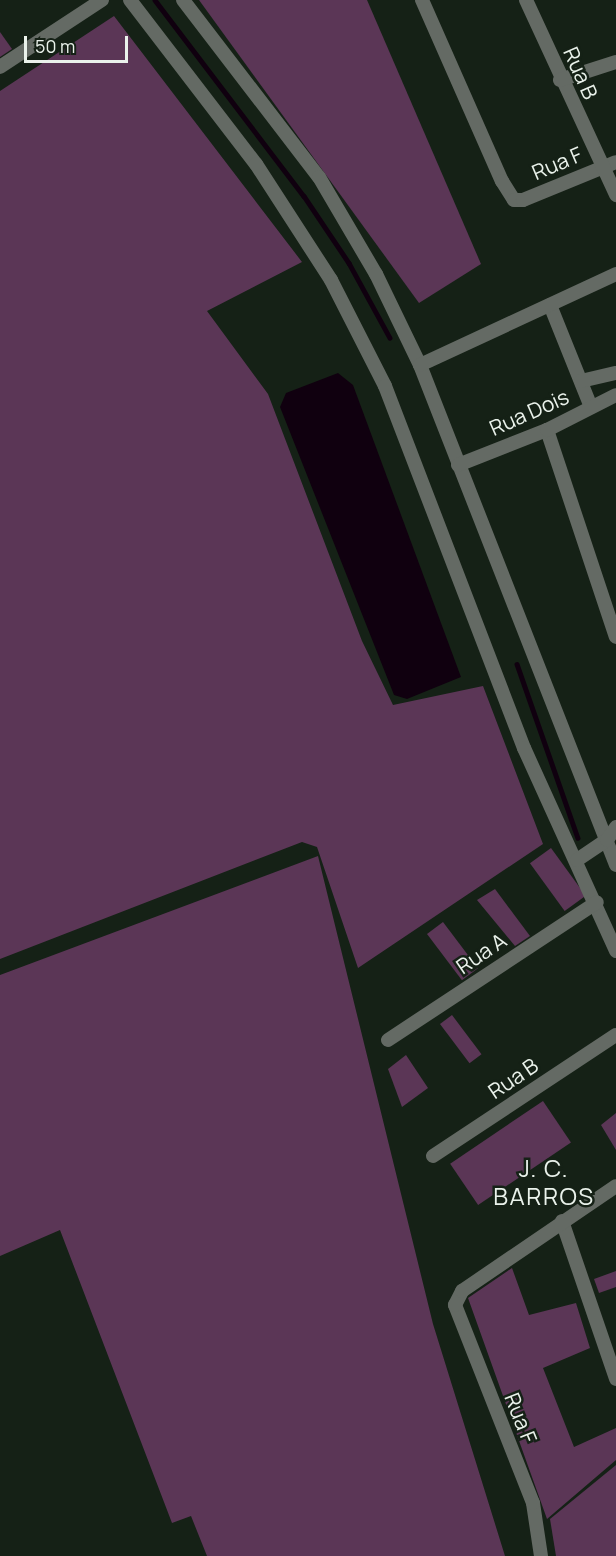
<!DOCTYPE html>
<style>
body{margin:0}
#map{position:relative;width:616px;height:1556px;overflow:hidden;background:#152116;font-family:Manrope,sans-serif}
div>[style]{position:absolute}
.green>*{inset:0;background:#5b3656;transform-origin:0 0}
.water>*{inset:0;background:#10000f}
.stream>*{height:4.5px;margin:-2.25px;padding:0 2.25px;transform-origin:2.25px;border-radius:2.25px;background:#10000f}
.minor>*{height:14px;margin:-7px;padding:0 7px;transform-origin:7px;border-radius:7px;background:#646a64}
span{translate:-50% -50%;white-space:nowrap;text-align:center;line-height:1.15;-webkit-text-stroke:5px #152116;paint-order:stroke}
.street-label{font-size:21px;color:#eaf2eb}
.quarter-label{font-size:24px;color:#eaf2eb;letter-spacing:1.5px}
.scale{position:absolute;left:24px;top:36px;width:104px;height:27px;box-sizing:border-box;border:3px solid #eaf2eb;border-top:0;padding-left:8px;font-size:18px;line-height:21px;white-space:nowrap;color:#eaf2eb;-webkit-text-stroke:4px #152116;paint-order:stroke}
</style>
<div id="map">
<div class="green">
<div style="clip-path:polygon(199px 0,367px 0,481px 264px,419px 303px)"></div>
<div style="clip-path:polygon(114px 16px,302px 262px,207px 311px,268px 394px,362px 641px,393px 705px,483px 686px,543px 844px,358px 968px,317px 847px,302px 842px,0 959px,0 91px)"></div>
<div style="clip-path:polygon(0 32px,12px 49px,0 57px)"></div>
<div style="left:551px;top:848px;width:59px;height:26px;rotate:54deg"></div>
<div style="clip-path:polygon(318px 856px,433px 1324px,505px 1556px,207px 1556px,191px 1516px,172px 1523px,60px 1230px,0 1256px,0 975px)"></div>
<div style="clip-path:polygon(495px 889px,530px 936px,515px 946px,477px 900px)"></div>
<div style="left:443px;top:922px;width:58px;height:20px;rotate:53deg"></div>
<div style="left:452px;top:1015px;width:49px;height:15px;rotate:53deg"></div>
<div style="clip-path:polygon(406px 1055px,428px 1088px,402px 1107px,388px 1069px)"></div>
<div style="left:543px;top:1101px;width:50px;height:112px;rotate:56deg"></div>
<div style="clip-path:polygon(616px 1113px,616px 1150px,601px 1125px)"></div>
<div style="clip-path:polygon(512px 1268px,529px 1315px,576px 1303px,590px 1348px,543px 1368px,574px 1447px,616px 1428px,616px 1460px,547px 1519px,468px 1298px)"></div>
<div style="clip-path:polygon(616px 1271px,616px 1287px,599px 1293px,594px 1279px)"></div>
<div style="clip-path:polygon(616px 1465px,616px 1556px,556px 1556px,550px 1519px)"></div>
</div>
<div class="water">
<div style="clip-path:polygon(338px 373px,353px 385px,461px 677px,407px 699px,394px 695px,280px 407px,286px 393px)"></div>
</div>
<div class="stream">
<div style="left:155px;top:0;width:246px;rotate:52.8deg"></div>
<div style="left:304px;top:196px;width:81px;rotate:56.1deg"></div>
<div style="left:349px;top:263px;width:85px;rotate:61.3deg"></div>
<div style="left:517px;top:664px;width:184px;rotate:70.7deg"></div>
</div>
<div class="minor">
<div style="left:130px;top:0;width:207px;rotate:52.5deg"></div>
<div style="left:256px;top:164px;width:138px;rotate:57.1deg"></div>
<div style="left:331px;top:280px;width:119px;rotate:63deg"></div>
<div style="left:385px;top:386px;width:388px;rotate:69deg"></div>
<div style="left:524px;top:748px;width:223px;rotate:65.6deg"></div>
<div style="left:183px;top:0;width:223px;rotate:52.5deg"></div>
<div style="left:319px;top:177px;width:113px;rotate:59.6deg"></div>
<div style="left:376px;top:274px;width:101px;rotate:64.2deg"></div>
<div style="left:420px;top:365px;width:537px;rotate:68.59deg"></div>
<div style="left:422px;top:0;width:198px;rotate:66.2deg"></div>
<div style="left:502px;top:181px;width:22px;rotate:58deg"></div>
<div style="left:514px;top:200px;width:9px"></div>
<div style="left:523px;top:200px;width:100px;rotate:-22.2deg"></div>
<div style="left:526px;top:0;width:215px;rotate:65.2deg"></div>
<div style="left:0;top:67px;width:122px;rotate:-33.3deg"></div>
<div style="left:560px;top:80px;width:59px;rotate:-17.8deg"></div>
<div style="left:550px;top:305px;width:110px;rotate:68.1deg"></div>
<div style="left:420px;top:365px;width:216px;rotate:-24.9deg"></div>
<div style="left:581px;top:381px;width:36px;rotate:-13deg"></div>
<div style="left:547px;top:430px;width:218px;rotate:71.6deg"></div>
<div style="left:458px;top:465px;width:96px;rotate:-21.5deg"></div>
<div style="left:547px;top:430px;width:77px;rotate:-26.9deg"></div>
<div style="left:577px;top:860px;width:36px;rotate:-34deg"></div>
<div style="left:607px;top:840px;width:16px;rotate:-55deg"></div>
<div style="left:388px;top:1040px;width:250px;rotate:-33.4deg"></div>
<div style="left:433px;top:1156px;width:219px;rotate:-33.5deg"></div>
<div style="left:562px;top:1221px;width:167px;rotate:71.1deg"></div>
<div style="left:541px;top:1556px;width:54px;rotate:-98.6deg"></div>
<div style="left:533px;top:1503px;width:213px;rotate:-111.5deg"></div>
<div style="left:455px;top:1305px;width:16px;rotate:-63deg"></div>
<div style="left:462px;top:1291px;width:186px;rotate:-34.3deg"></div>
</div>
<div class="street-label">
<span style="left:581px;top:73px;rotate:66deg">Rua B</span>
<span style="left:557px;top:163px;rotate:-23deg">Rua F</span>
<span style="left:529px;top:412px;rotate:-24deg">Rua Dois</span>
<span style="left:481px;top:953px;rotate:-34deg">Rua A</span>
<span style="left:513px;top:1078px;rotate:-34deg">Rua B</span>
<span style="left:521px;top:1418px;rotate:68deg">Rua F</span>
</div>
<div class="quarter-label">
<span style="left:544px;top:1182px">J. C.<br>BARROS</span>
</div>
<div class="scale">50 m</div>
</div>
